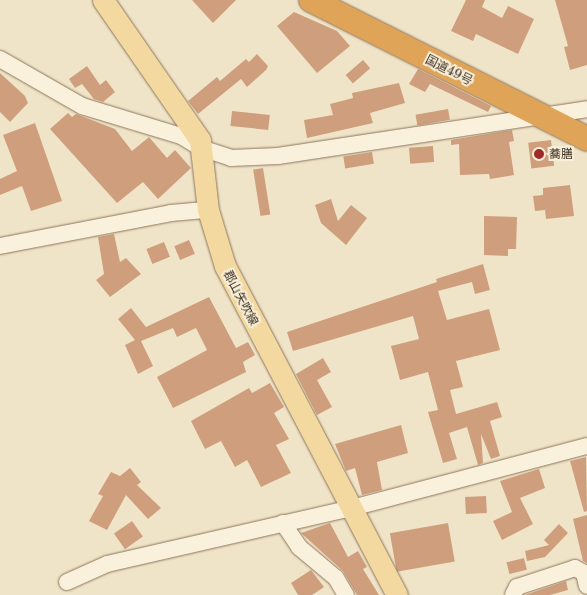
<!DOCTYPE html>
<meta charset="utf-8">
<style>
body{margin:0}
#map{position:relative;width:587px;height:595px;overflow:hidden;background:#f0e4c8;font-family:"Libre Baskerville","Noto Sans JP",serif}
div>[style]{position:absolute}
.building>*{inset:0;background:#cf9f7d;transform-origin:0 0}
.roads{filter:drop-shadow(0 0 1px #8d765c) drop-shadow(0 0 1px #8d765c)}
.minor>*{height:16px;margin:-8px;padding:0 8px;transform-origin:8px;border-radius:8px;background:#faf1dc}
.major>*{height:21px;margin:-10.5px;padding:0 10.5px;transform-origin:10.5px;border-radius:10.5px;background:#f3d9a0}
.highway>*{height:24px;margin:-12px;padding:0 12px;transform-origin:12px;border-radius:12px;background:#e0a458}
.dots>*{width:14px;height:14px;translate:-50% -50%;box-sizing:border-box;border:2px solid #f7eed8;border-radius:50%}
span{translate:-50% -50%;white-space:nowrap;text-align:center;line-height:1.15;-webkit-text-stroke:4px #f7eed8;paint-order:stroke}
.street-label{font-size:12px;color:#3d2e20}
.poi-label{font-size:12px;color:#3d2e20}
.left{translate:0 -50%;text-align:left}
</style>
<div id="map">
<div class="building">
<div style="clip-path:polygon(192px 0,236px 0,213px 23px)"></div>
<div style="clip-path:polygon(466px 0,485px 0,482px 7px,502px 18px,508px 6px,534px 19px,518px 54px,476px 34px,473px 41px,451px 31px)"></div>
<div style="clip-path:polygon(555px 0,587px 0,587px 65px,570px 70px,564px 47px,568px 46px)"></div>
<div style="clip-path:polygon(294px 12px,337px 31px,350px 46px,317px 73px,277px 26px)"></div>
<div style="clip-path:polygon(257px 54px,268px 66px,266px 70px,247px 87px,241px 79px,198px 114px,188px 101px,217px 77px,220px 81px,246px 59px,249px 62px)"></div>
<div style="left:363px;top:60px;width:11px;height:23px;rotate:49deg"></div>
<div style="clip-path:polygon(87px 66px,100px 85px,106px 80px,115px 92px,103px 102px,94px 99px,82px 84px,75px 88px,69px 79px)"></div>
<div style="clip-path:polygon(418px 69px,491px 106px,488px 112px,430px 84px,425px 92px,409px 84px)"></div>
<div style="clip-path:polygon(0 73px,25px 96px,28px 103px,10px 122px,0 112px)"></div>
<div style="clip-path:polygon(399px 83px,405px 103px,370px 113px,373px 123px,307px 138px,304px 120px,333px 115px,330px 104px,353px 98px,352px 93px)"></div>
<div style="left:448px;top:109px;width:11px;height:33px;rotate:80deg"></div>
<div style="left:232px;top:111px;width:38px;height:15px;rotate:6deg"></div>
<div style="clip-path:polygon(68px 113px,72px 117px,76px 114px,115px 129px,132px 151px,149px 137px,167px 158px,175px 150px,191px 168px,158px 199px,143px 182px,117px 203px,50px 129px)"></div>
<div style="clip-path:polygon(35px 123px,62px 201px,31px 211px,22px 186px,0 195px,0 179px,17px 171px,3px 135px)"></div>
<div style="clip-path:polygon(512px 130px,514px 141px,509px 142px,514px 175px,490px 179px,489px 174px,460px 175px,459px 144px,451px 145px,451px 140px)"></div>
<div style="left:551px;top:140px;width:26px;height:23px;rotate:83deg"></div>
<div style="left:433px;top:146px;width:16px;height:24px;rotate:86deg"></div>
<div style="left:372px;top:152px;width:12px;height:29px;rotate:81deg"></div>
<div style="left:263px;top:168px;width:47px;height:10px;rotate:81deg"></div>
<div style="clip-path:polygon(570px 185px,574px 216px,546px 219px,545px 210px,535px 211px,533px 196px,543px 195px,543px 188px)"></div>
<div style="clip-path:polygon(331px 199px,338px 221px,351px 205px,367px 218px,346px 245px,321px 223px,315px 205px)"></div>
<div style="clip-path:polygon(484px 216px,517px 217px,516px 249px,508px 249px,508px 256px,484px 255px)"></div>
<div style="clip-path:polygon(114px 234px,120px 262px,126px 258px,141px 274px,110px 297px,96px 280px,104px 274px,98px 237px)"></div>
<div style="left:189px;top:240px;width:15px;height:16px;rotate:67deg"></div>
<div style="left:164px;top:242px;width:16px;height:19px;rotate:68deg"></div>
<div style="clip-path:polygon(483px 264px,490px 290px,475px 294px,472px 282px,438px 291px,447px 320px,489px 309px,500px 350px,456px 361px,463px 387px,450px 390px,456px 414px,497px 402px,502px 417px,490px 421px,500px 456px,491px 459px,481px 434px,483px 463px,478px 465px,467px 427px,449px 433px,457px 459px,443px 463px,428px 412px,438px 410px,428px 372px,400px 380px,391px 346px,419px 339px,413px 316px,293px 351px,287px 332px,437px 282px,436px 279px)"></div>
<div style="clip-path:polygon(209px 297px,236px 348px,248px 342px,255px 355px,243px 362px,246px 372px,173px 408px,157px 377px,207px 350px,196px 328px,177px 337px,173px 328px,141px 341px,153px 366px,138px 374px,125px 345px,135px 340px,118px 319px,131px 308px,146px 327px)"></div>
<div style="clip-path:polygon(323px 358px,331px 372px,317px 380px,332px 407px,317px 415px,296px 374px)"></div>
<div style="clip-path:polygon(270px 383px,284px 407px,274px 413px,289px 439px,276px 445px,291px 473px,261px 487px,247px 460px,235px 467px,221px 441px,205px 449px,191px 421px,249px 388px,252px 393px)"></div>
<div style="clip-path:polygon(401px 425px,408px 453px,377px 462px,382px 490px,362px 495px,355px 468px,346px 471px,335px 444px)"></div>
<div style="clip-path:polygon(586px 457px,587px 511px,584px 512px,570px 461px)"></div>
<div style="clip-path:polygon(130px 468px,141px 482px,137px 485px,161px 508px,148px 519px,126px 495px,107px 530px,89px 521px,103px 496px,98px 494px,111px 472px,120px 476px)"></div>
<div style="clip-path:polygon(539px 469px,545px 488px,520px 498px,533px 524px,502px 540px,493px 521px,512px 512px,500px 481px)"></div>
<div style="left:486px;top:496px;width:17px;height:21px;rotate:87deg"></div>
<div style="clip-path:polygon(587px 515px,587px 563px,583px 561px,573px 519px)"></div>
<div style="left:132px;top:521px;width:19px;height:22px;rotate:55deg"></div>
<div style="clip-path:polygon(330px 523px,348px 557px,358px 551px,367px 567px,363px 569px,379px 595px,357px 595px,343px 571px,301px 533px)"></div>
<div style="left:448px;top:523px;width:39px;height:59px;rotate:80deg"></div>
<div style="clip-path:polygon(559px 524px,568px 533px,545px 557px,527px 561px,525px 551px,549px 545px,544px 540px)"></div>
<div style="left:524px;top:558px;width:12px;height:18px;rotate:76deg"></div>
<div style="clip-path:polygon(311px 570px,324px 587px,312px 595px,298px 595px,291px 583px)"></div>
<div style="clip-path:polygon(566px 581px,568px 590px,550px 595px,525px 595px)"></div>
</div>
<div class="roads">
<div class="minor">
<div style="left:0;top:59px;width:95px;rotate:29.8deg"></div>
<div style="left:82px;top:106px;width:103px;rotate:16.9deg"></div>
<div style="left:181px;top:136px;width:23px;rotate:31deg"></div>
<div style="left:201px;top:148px;width:32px;rotate:18deg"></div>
<div style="left:231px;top:158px;width:47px;rotate:-2.4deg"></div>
<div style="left:278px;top:156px;width:313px;rotate:-8.6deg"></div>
<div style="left:0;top:246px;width:174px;rotate:-10.9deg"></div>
<div style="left:171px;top:213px;width:37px;rotate:-5deg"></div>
<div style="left:283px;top:523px;width:29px;rotate:56deg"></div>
<div style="left:299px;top:547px;width:48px;rotate:40deg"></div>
<div style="left:336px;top:578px;width:20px;rotate:60deg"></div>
<div style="left:67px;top:582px;width:44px;rotate:-24.2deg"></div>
<div style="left:107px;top:564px;width:251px;rotate:-12.9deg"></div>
<div style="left:352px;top:508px;width:243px;rotate:-14.8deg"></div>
<div style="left:513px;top:595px;width:9px;rotate:-63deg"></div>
<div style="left:517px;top:587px;width:61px;rotate:-18.1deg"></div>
<div style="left:575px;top:568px;width:10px;rotate:29deg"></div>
<div style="left:584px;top:573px;width:13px;rotate:77deg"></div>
</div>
<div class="major">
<div style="left:103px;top:0;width:170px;rotate:55.3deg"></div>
<div style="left:200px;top:140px;width:70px;rotate:83.5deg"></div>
<div style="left:208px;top:210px;width:59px;rotate:73.1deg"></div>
<div style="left:225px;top:266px;width:371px;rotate:62.4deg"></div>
</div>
<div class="highway">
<div style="left:311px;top:0;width:309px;rotate:26.7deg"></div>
</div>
</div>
<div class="dots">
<div style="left:539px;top:154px;background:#9e2a2b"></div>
</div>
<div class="street-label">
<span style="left:449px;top:70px;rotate:27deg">国道49号</span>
<span style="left:241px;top:298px;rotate:62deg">郡山矢吹線</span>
</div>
<div class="poi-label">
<span class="left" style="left:549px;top:154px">蕎膳</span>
</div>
</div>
